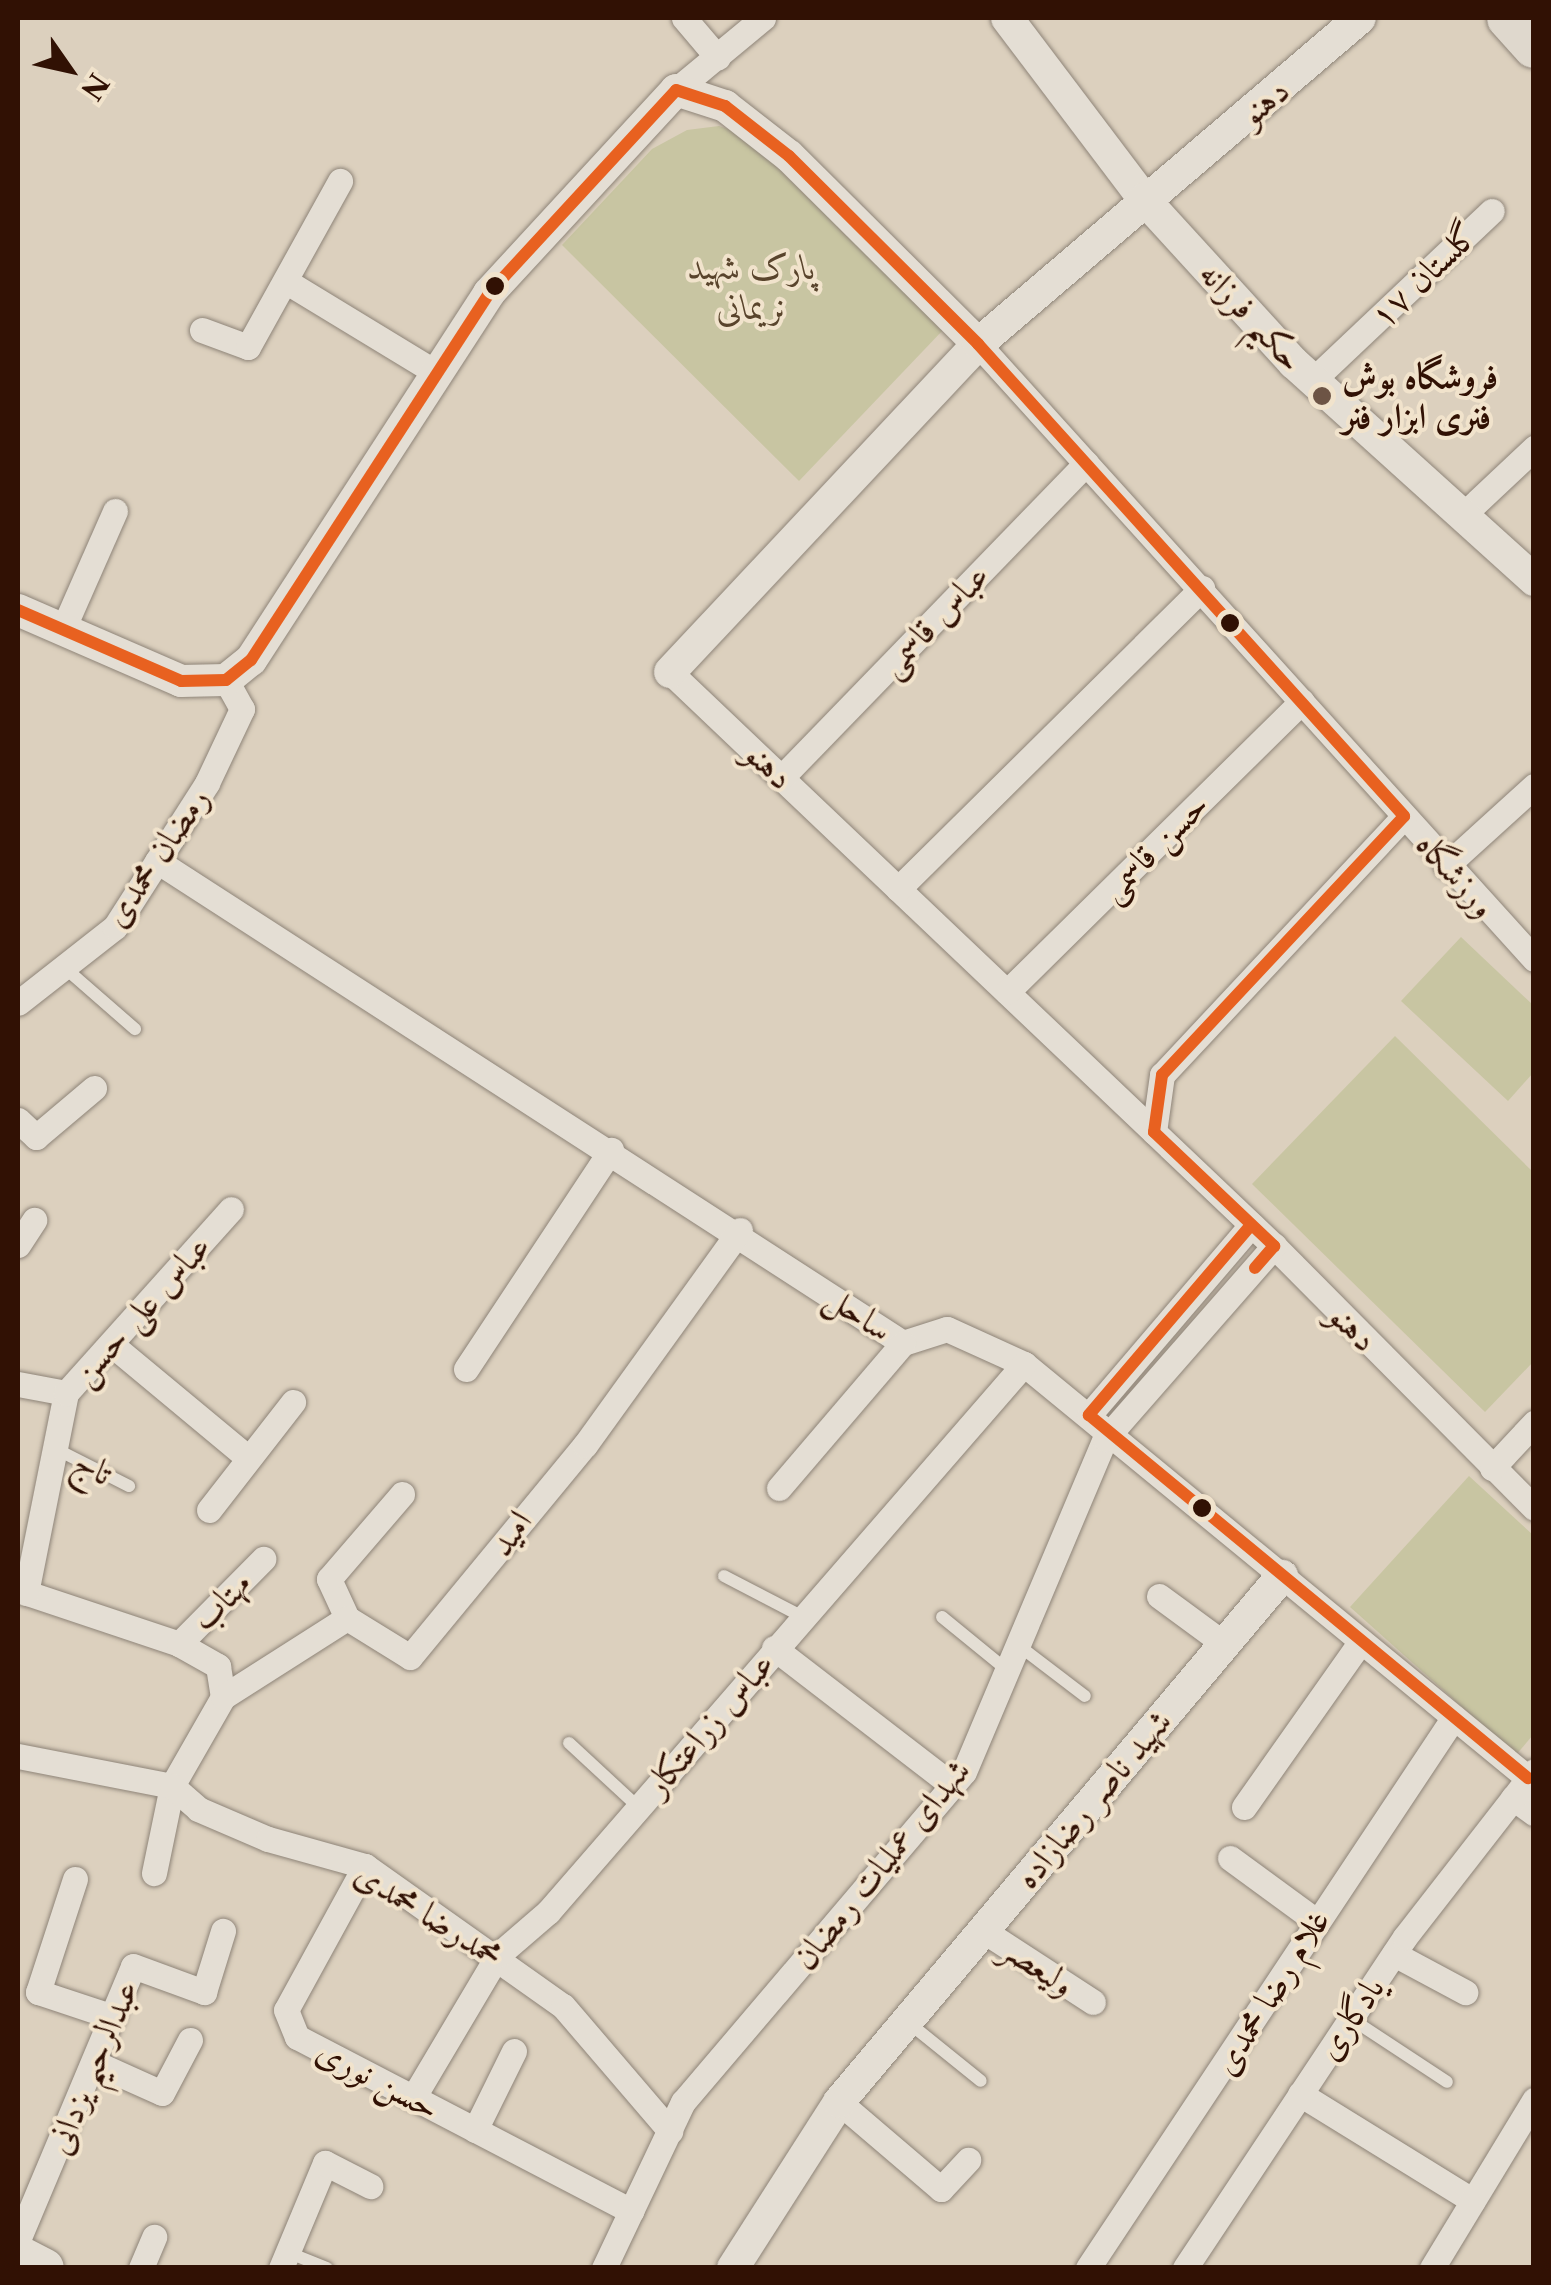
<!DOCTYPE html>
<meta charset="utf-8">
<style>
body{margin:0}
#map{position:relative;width:1551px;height:2285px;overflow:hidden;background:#dcd0be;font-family:"Libre Caslon Text",Amiri,serif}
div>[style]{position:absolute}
.green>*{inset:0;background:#c8c5a2}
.roads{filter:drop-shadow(0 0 2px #8e8478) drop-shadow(0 0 2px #8e8478)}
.service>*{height:12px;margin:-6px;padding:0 6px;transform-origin:6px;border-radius:6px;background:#e4ded4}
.minor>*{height:25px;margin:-12.5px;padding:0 12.5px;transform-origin:12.5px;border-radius:12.5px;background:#e4ded4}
.tertiary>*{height:32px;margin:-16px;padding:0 16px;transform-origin:16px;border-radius:16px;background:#e4ded4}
.secondary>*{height:38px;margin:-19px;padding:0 19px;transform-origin:19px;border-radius:19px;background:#e4ded4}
.trunk>*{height:42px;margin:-21px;padding:0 21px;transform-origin:21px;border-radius:21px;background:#dfd8cd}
.bus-1>*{height:12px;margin:-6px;padding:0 6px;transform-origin:6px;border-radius:6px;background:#e86120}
.dots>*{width:28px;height:28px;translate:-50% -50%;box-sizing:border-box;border:5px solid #f1e3cc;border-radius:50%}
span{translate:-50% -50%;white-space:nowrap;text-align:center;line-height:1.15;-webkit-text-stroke:8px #f1e3cc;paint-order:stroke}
.street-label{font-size:35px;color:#311104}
.park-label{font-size:35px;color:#59442c;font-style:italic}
.poi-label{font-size:35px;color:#311104;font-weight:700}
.left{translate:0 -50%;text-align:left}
.frame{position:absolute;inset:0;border:20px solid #311104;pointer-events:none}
.north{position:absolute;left:20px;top:20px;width:100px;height:100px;-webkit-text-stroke:8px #f1e3cc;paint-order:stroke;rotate:124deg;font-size:28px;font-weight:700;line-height:40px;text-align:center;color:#311104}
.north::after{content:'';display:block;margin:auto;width:35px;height:45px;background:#311104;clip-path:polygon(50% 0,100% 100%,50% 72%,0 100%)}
</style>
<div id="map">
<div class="green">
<div style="clip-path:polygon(719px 126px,743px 134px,944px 329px,799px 481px,562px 245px,652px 149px,687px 130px)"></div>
<div style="clip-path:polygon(1461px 937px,1533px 1005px,1533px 1073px,1508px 1101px,1401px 1001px)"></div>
<div style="clip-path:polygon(1395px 1036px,1533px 1172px,1533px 1362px,1485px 1412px,1252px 1184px)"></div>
<div style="clip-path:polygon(1469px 1476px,1533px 1535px,1533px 1735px,1516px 1755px,1350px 1607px)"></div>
</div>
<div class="roads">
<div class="service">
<div style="left:65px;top:968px;width:93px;rotate:41.1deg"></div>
<div style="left:56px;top:1449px;width:82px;rotate:26.9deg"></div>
<div style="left:724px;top:1576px;width:87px;rotate:27.5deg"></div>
<div style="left:942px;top:1617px;width:84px;rotate:39.2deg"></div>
<div style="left:1018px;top:1645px;width:84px;rotate:37.3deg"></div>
<div style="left:569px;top:1743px;width:94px;rotate:42.8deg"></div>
<div style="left:1350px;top:2018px;width:116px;rotate:33.4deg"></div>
<div style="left:909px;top:2023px;width:92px;rotate:38.9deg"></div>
<div style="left:287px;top:2252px;width:43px;rotate:21.8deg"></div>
</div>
<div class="minor">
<div style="left:684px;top:18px;width:52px;rotate:49.6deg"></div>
<div style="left:676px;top:90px;width:113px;rotate:-39.6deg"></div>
<div style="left:287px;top:282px;width:173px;rotate:31.3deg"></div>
<div style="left:202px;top:330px;width:49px;rotate:20.3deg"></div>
<div style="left:248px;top:347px;width:190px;rotate:-61deg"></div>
<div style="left:978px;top:344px;width:829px;rotate:47.88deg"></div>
<div style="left:1313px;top:380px;width:246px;rotate:-43.4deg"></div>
<div style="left:1463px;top:515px;width:98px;rotate:-43.3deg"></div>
<div style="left:63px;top:629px;width:129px;rotate:-66.2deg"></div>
<div style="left:670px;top:672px;width:833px;rotate:43.54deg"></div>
<div style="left:1274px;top:1246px;width:369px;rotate:45.2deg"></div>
<div style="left:782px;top:777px;width:437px;rotate:-45.9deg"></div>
<div style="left:157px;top:861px;width:888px;rotate:32.87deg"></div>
<div style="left:903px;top:1343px;width:46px;rotate:-17.7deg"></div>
<div style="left:947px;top:1329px;width:85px;rotate:24.4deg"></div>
<div style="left:1024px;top:1364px;width:652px;rotate:39.4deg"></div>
<div style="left:1446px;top:866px;width:119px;rotate:-42.3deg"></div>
<div style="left:898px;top:889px;width:428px;rotate:-44.7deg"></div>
<div style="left:1007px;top:992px;width:414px;rotate:-44.6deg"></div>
<div style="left:18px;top:1003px;width:123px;rotate:-38.1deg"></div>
<div style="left:115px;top:927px;width:171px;rotate:-57.4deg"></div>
<div style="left:207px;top:783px;width:82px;rotate:-64.7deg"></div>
<div style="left:242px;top:709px;width:33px;rotate:-119deg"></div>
<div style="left:18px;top:1120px;width:25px;rotate:43deg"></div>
<div style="left:36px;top:1137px;width:76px;rotate:-40.2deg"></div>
<div style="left:1154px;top:1132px;width:58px;rotate:-82deg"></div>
<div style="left:1162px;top:1075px;width:354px;rotate:-46.9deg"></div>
<div style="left:18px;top:1245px;width:30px;rotate:-57deg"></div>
<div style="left:111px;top:1344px;width:177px;rotate:39.7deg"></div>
<div style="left:466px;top:1369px;width:263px;rotate:-56.5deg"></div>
<div style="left:18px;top:1384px;width:49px;rotate:10.6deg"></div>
<div style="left:1089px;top:1415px;width:250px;rotate:-49.5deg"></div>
<div style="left:1492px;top:1468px;width:62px;rotate:-47deg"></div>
<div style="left:779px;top:1488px;width:191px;rotate:-49.5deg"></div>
<div style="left:209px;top:1510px;width:137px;rotate:-52.1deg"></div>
<div style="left:18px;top:1590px;width:170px;rotate:18.5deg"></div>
<div style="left:179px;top:1644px;width:45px;rotate:29.4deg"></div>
<div style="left:218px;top:1666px;width:31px;rotate:81deg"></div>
<div style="left:223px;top:1697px;width:103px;rotate:119.8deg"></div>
<div style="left:172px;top:1786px;width:89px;rotate:101.7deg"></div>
<div style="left:26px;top:1593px;width:204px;rotate:-78.7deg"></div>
<div style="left:66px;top:1393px;width:247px;rotate:-48.1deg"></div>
<div style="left:1159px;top:1596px;width:79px;rotate:36.3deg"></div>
<div style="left:347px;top:1618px;width:43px;rotate:-114.8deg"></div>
<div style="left:329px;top:1579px;width:112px;rotate:-49.3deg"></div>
<div style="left:179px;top:1644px;width:120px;rotate:-45.3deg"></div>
<div style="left:774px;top:1648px;width:225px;rotate:37.6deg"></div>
<div style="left:223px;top:1697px;width:147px;rotate:-32.5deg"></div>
<div style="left:347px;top:1618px;width:74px;rotate:31.8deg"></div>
<div style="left:410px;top:1657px;width:275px;rotate:-50.5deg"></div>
<div style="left:585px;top:1445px;width:265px;rotate:-54.2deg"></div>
<div style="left:18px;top:1756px;width:157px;rotate:11deg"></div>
<div style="left:172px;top:1786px;width:35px;rotate:41deg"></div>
<div style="left:198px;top:1809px;width:76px;rotate:23.2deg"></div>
<div style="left:268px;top:1839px;width:101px;rotate:15.6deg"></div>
<div style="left:365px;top:1866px;width:242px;rotate:35.3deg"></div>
<div style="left:563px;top:2006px;width:165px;rotate:49.4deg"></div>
<div style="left:1513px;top:1798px;width:26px;rotate:36deg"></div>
<div style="left:1244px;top:1807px;width:203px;rotate:-54.8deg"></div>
<div style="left:1230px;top:1858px;width:107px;rotate:36.2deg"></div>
<div style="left:365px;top:1866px;width:164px;rotate:118.7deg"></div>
<div style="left:286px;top:2010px;width:29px;rotate:68deg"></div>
<div style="left:297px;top:2037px;width:377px;rotate:27.5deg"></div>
<div style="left:75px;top:1879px;width:119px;rotate:108.1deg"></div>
<div style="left:38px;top:1992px;width:79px;rotate:18.4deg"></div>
<div style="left:984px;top:1931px;width:130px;rotate:33.1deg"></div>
<div style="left:1394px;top:1954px;width:81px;rotate:28.2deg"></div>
<div style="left:95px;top:2063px;width:73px;rotate:24.1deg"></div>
<div style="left:162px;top:2093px;width:60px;rotate:-62.2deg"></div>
<div style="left:1300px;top:2094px;width:203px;rotate:31.7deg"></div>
<div style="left:413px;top:2098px;width:166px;rotate:-59.3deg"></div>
<div style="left:498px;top:1955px;width:66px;rotate:-40.7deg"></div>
<div style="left:548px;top:1912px;width:726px;rotate:-49.02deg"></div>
<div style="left:839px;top:2102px;width:134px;rotate:40.5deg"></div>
<div style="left:941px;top:2189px;width:40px;rotate:-47deg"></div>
<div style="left:475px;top:2130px;width:88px;rotate:-63.7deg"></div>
<div style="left:18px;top:2240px;width:297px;rotate:-67.2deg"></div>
<div style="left:133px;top:1966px;width:76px;rotate:20.1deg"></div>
<div style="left:204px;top:1992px;width:64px;rotate:-72.7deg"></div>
<div style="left:141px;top:2268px;width:34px;rotate:-67deg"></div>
<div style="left:281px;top:2268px;width:114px;rotate:-67.3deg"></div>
<div style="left:325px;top:2163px;width:51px;rotate:27.1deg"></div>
<div style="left:604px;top:2268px;width:184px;rotate:-64.6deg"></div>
<div style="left:683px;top:2102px;width:433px;rotate:-49.6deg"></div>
<div style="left:964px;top:1772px;width:362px;rotate:-67.1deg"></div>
<div style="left:1105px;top:1439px;width:257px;rotate:-48.8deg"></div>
<div style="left:1088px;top:2268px;width:661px;rotate:-56.41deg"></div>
<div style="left:1185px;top:2268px;width:397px;rotate:-56.4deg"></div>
<div style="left:1405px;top:1937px;width:210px;rotate:-52.1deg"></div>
<div style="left:1432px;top:2268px;width:197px;rotate:-58.7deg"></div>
</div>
<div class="tertiary">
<div style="left:1007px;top:18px;width:227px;rotate:52.9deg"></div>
<div style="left:1144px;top:199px;width:222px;rotate:47.6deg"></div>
<div style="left:1294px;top:363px;width:324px;rotate:42.1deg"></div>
<div style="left:18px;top:610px;width:178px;rotate:23.5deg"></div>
<div style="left:181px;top:681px;width:45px;rotate:-1.3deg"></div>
<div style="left:226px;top:680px;width:32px;rotate:-39deg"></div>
<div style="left:251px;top:660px;width:437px;rotate:-57deg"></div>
<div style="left:489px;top:293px;width:276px;rotate:-47.3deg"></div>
<div style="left:676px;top:90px;width:52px;rotate:18.1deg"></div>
<div style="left:725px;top:106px;width:81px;rotate:38deg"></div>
<div style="left:789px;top:156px;width:267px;rotate:44.8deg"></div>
<div style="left:670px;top:672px;width:450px;rotate:-46.8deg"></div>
<div style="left:978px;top:344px;width:502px;rotate:-40.48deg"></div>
<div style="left:733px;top:2268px;width:197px;rotate:-57.4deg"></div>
<div style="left:839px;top:2102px;width:688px;rotate:-49.9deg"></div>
</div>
<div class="secondary">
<div style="left:18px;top:2254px;width:30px;rotate:27deg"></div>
</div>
<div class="trunk">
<div style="left:1508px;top:18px;width:39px;rotate:48deg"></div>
</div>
</div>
<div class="bus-1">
<div style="left:18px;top:610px;width:178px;rotate:23.5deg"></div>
<div style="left:181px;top:681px;width:45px;rotate:-1.3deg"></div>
<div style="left:226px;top:680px;width:32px;rotate:-39deg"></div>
<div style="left:251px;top:660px;width:437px;rotate:-57deg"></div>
<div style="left:489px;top:293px;width:276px;rotate:-47.3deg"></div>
<div style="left:676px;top:90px;width:52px;rotate:18.1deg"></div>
<div style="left:725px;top:106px;width:81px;rotate:38deg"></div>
<div style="left:789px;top:156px;width:267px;rotate:44.8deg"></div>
<div style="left:978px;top:344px;width:636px;rotate:47.93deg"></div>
<div style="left:1154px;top:1132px;width:166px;rotate:43.5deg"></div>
<div style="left:1274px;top:1246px;width:29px;rotate:131deg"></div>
<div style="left:1154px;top:1132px;width:58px;rotate:-82deg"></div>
<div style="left:1162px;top:1075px;width:354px;rotate:-46.9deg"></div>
<div style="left:1251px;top:1225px;width:250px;rotate:130.5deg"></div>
<div style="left:1089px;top:1415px;width:570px;rotate:39.59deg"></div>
</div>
<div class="dots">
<div style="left:495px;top:286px;background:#311104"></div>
<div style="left:1322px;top:396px;background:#6d5445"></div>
<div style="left:1230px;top:623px;background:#311104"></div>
<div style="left:1202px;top:1508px;background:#311104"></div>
</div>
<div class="street-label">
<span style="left:1264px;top:102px;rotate:-39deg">دهنو</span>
<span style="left:1424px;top:275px;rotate:-44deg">گلستان ۱۷</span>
<span style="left:1252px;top:316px;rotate:47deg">حکیم فرزانه</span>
<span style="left:934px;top:620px;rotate:-46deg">عباس قاسمی</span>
<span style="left:769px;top:765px;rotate:44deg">دهنو</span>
<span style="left:1154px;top:847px;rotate:-45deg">حسن قاسمی</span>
<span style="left:156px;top:857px;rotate:-56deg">رمضان محمدی</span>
<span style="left:1456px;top:875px;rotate:48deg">ورزشگاه</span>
<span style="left:141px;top:1310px;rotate:-48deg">عباس علی حسن</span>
<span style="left:859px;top:1313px;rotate:34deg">ساحل</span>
<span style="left:1353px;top:1327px;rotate:45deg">دهنو</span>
<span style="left:93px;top:1467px;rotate:27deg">تاج</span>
<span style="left:510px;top:1533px;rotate:-55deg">امید</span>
<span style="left:221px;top:1601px;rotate:-45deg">مهتاب</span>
<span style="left:709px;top:1724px;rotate:-49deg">عباس زراعتکار</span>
<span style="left:1093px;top:1799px;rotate:-50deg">شهید ناصر رضازاده</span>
<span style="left:881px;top:1864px;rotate:-51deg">شهدای عملیات رمضان</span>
<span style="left:429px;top:1914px;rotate:32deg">محمدرضا محمدی</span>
<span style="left:1038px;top:1966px;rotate:33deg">ولیعصر</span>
<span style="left:1271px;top:1992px;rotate:-58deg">غلام رضا محمدی</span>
<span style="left:1350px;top:2018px;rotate:-56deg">یادگاری</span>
<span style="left:92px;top:2067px;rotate:-67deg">عبدالرحیم یزدانی</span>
<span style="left:378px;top:2079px;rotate:28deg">حسن نوری</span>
</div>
<div class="park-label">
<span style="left:752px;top:287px">پارک شهید<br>نریمانی</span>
</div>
<div class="poi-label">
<span class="left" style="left:1342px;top:396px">فروشگاه بوش<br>فنری ابزار فنر</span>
</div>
<div class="frame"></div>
<div class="north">N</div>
</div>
